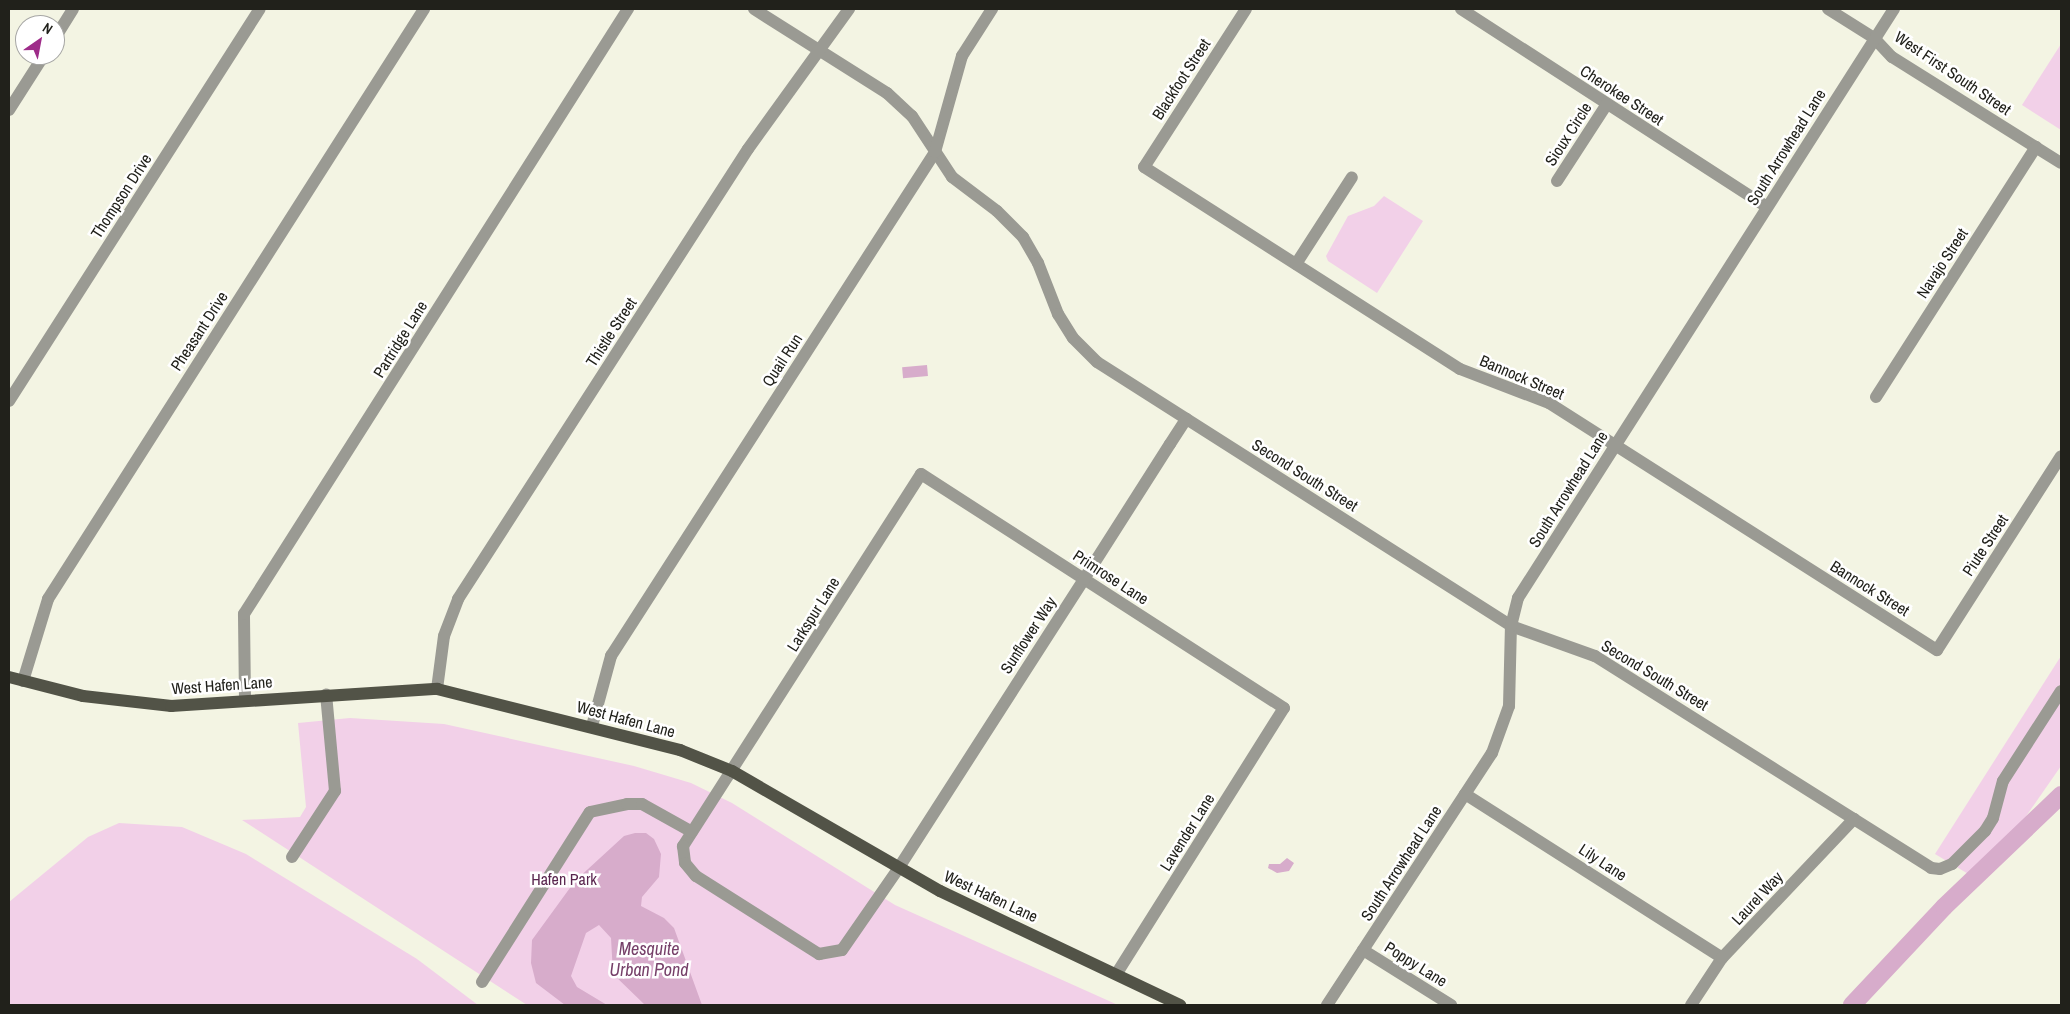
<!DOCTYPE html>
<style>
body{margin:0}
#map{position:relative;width:2070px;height:1014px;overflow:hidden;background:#f3f4e3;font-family:"Archivo Narrow",sans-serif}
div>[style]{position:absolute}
.green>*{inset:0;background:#f2d0e8}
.water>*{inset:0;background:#d7accb;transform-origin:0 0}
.canal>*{height:18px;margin:-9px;padding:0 9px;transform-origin:9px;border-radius:9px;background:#d7accb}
.minor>*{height:12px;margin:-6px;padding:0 6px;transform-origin:6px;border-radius:6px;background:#9a9a93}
.major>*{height:12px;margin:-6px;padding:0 6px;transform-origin:6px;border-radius:6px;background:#525347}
span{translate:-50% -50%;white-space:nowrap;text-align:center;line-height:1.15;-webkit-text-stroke:5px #fff;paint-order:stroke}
.street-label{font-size:16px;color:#21211b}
.park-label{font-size:16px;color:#5a264f}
.water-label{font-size:18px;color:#764069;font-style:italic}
.frame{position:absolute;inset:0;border:10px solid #21211b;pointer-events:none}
.north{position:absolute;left:15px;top:15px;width:50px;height:50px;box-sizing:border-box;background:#fff;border:1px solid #a6a6a4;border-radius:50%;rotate:33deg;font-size:14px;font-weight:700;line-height:20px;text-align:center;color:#21211b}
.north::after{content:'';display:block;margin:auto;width:18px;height:22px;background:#9e2c89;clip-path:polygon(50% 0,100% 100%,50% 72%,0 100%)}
</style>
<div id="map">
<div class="green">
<div style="clip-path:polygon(2061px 44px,2061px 130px,2022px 105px)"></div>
<div style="clip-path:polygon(1384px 196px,1423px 221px,1377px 293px,1328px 261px,1326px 256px,1348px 216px,1374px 206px)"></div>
<div style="clip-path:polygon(2061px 656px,2061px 766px,2020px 825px,1970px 875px,1935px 854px)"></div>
<div style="clip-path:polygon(350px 718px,444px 724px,634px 766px,691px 783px,732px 803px,895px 905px,1118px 1005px,527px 1005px,242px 820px,300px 817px,306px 807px,298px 723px)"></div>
<div style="clip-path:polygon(119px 823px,182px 827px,246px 854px,417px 959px,478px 1005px,9px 1005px,9px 902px,88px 837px)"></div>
</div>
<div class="water">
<div style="left:927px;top:365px;width:11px;height:25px;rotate:85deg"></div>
<div style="clip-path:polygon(635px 833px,646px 833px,654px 839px,661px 854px,659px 877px,642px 897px,641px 906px,664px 918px,674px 928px,702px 1005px,645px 1005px,613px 974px,611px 938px,599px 925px,586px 933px,571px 976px,577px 987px,607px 1005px,565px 1005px,536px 983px,531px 963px,532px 940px,575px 881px,624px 836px)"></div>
<div style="clip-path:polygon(1287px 858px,1294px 863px,1289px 871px,1277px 873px,1268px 868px,1269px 864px,1280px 864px)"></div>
</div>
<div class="canal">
<div style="left:1852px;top:1005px;width:134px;rotate:-46.8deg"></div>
<div style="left:1944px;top:907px;width:162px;rotate:-43.7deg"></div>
</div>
<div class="minor">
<div style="left:754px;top:9px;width:157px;rotate:32.3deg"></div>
<div style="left:887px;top:93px;width:34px;rotate:43deg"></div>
<div style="left:912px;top:116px;width:73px;rotate:56.7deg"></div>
<div style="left:952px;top:177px;width:56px;rotate:37.1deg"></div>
<div style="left:997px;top:211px;width:37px;rotate:45deg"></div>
<div style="left:1023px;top:237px;width:30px;rotate:60deg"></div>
<div style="left:1038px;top:263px;width:55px;rotate:68.6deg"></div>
<div style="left:1058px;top:314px;width:28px;rotate:58deg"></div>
<div style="left:1073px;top:338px;width:34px;rotate:45deg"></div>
<div style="left:1097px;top:362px;width:491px;rotate:32.5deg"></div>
<div style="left:1511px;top:626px;width:89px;rotate:19.7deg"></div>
<div style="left:1595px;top:656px;width:397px;rotate:32.2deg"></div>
<div style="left:1931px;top:868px;width:9px;rotate:6deg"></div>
<div style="left:1940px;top:869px;width:13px;rotate:-23deg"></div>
<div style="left:1952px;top:864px;width:47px;rotate:-45deg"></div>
<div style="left:1985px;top:831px;width:15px;rotate:-58deg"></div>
<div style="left:1993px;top:818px;width:38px;rotate:-75deg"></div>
<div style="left:2003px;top:781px;width:107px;rotate:-57.2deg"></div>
<div style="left:1246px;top:9px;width:188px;rotate:122.8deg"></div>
<div style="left:1144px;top:167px;width:375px;rotate:32.6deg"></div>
<div style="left:1460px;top:369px;width:95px;rotate:20.9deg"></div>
<div style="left:1549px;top:403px;width:460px;rotate:32.5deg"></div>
<div style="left:1937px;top:650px;width:230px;rotate:-57.4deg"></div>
<div style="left:1461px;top:9px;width:364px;rotate:32.9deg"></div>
<div style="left:1828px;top:9px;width:54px;rotate:32.2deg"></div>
<div style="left:1874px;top:38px;width:26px;rotate:47deg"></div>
<div style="left:1892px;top:57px;width:199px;rotate:32.1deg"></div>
<div style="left:55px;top:38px;width:34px;rotate:-58deg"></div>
<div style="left:9px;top:110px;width:65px;rotate:-57.5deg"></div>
<div style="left:1557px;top:181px;width:92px;rotate:-57deg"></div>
<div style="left:1296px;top:264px;width:103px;rotate:-57.2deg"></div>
<div style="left:1876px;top:397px;width:297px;rotate:-57.4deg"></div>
<div style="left:9px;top:401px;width:465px;rotate:-57.4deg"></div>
<div style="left:23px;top:681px;width:86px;rotate:-73deg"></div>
<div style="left:48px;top:599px;width:700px;rotate:-57.49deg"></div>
<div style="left:437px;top:689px;width:53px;rotate:-82.5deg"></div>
<div style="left:444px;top:636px;width:40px;rotate:-69deg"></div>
<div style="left:458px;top:599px;width:535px;rotate:-57.2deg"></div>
<div style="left:748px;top:149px;width:173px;rotate:-54.2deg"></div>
<div style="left:245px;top:699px;width:85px;rotate:-90.7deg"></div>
<div style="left:244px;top:614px;width:717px;rotate:-57.6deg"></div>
<div style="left:592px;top:726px;width:73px;rotate:-74.8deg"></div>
<div style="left:611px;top:656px;width:599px;rotate:-57.26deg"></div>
<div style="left:935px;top:152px;width:100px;rotate:-74.3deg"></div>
<div style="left:962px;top:56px;width:56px;rotate:-57.4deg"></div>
<div style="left:1465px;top:794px;width:305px;rotate:32.5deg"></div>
<div style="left:292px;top:857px;width:79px;rotate:-56.9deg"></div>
<div style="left:335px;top:791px;width:97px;rotate:-95.3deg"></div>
<div style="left:1363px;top:950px;width:104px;rotate:32deg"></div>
<div style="left:1117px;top:973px;width:313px;rotate:-57.8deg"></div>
<div style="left:1284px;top:708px;width:238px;rotate:-147.2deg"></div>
<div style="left:1084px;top:579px;width:194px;rotate:-147.2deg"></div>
<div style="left:921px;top:474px;width:442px;rotate:122.6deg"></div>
<div style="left:683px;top:846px;width:17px;rotate:83deg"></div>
<div style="left:685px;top:863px;width:17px;rotate:50deg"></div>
<div style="left:696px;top:876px;width:146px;rotate:32.4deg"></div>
<div style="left:819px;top:954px;width:23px;rotate:-10deg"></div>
<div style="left:842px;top:950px;width:98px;rotate:-55.3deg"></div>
<div style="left:898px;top:869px;width:345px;rotate:-57.3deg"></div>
<div style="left:1084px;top:579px;width:160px;rotate:-57.5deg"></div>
<div style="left:1170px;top:444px;width:30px;rotate:-57deg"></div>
<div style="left:482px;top:982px;width:201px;rotate:-57.6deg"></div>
<div style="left:590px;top:812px;width:38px;rotate:-12deg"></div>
<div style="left:627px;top:804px;width:15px"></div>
<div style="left:642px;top:804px;width:57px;rotate:29.2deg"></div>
<div style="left:1327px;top:1005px;width:301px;rotate:-56.8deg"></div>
<div style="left:1492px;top:753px;width:50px;rotate:-70.1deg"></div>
<div style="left:1509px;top:706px;width:80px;rotate:-88.6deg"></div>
<div style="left:1511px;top:626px;width:29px;rotate:-76deg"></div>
<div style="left:1518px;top:598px;width:699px;rotate:-57.45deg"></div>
<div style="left:1691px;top:1005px;width:56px;rotate:-56.6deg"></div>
<div style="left:1722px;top:958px;width:192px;rotate:-46.5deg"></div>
</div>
<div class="major">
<div style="left:9px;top:677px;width:76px;rotate:14.4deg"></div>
<div style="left:83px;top:696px;width:89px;rotate:6.5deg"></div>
<div style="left:171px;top:706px;width:267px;rotate:-3.7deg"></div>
<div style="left:437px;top:689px;width:251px;rotate:14.1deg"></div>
<div style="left:680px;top:750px;width:56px;rotate:22deg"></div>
<div style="left:732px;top:771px;width:240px;rotate:30deg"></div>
<div style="left:940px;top:891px;width:266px;rotate:25.4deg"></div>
</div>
<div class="street-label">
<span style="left:1953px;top:73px;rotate:34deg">West First South Street</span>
<span style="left:1181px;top:79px;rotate:-57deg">Blackfoot Street</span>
<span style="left:1622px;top:95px;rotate:33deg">Cherokee Street</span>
<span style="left:1568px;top:134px;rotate:-57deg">Sioux Circle</span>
<span style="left:1786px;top:147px;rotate:-58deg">South Arrowhead Lane</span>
<span style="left:121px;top:196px;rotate:-57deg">Thompson Drive</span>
<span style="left:1942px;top:263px;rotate:-57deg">Navajo Street</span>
<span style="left:199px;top:331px;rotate:-57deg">Pheasant Drive</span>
<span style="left:611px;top:332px;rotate:-57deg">Thistle Street</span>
<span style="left:400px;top:339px;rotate:-58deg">Partridge Lane</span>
<span style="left:782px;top:360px;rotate:-57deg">Quail Run</span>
<span style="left:1522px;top:377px;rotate:23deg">Bannock Street</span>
<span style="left:1305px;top:475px;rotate:32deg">Second South Street</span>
<span style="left:1568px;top:489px;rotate:-58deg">South Arrowhead Lane</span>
<span style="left:1985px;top:545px;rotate:-57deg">Piute Street</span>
<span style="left:1111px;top:577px;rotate:33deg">Primrose Lane</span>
<span style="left:1870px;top:588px;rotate:32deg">Bannock Street</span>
<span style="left:813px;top:614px;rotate:-58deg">Larkspur Lane</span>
<span style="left:1028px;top:635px;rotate:-57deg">Sunflower Way</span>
<span style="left:1655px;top:675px;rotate:31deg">Second South Street</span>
<span style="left:222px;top:685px;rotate:-4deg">West Hafen Lane</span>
<span style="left:626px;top:719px;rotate:15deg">West Hafen Lane</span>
<span style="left:1187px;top:832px;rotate:-58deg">Lavender Lane</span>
<span style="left:1603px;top:862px;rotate:33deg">Lily Lane</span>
<span style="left:1401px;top:863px;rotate:-57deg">South Arrowhead Lane</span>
<span style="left:991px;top:896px;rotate:25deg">West Hafen Lane</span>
<span style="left:1757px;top:898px;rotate:-47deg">Laurel Way</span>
<span style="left:1416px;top:964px;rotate:32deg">Poppy Lane</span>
</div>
<div class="park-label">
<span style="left:564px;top:879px">Hafen Park</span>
</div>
<div class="water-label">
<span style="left:649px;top:960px">Mesquite<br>Urban Pond</span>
</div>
<div class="frame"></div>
<div class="north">N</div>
</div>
